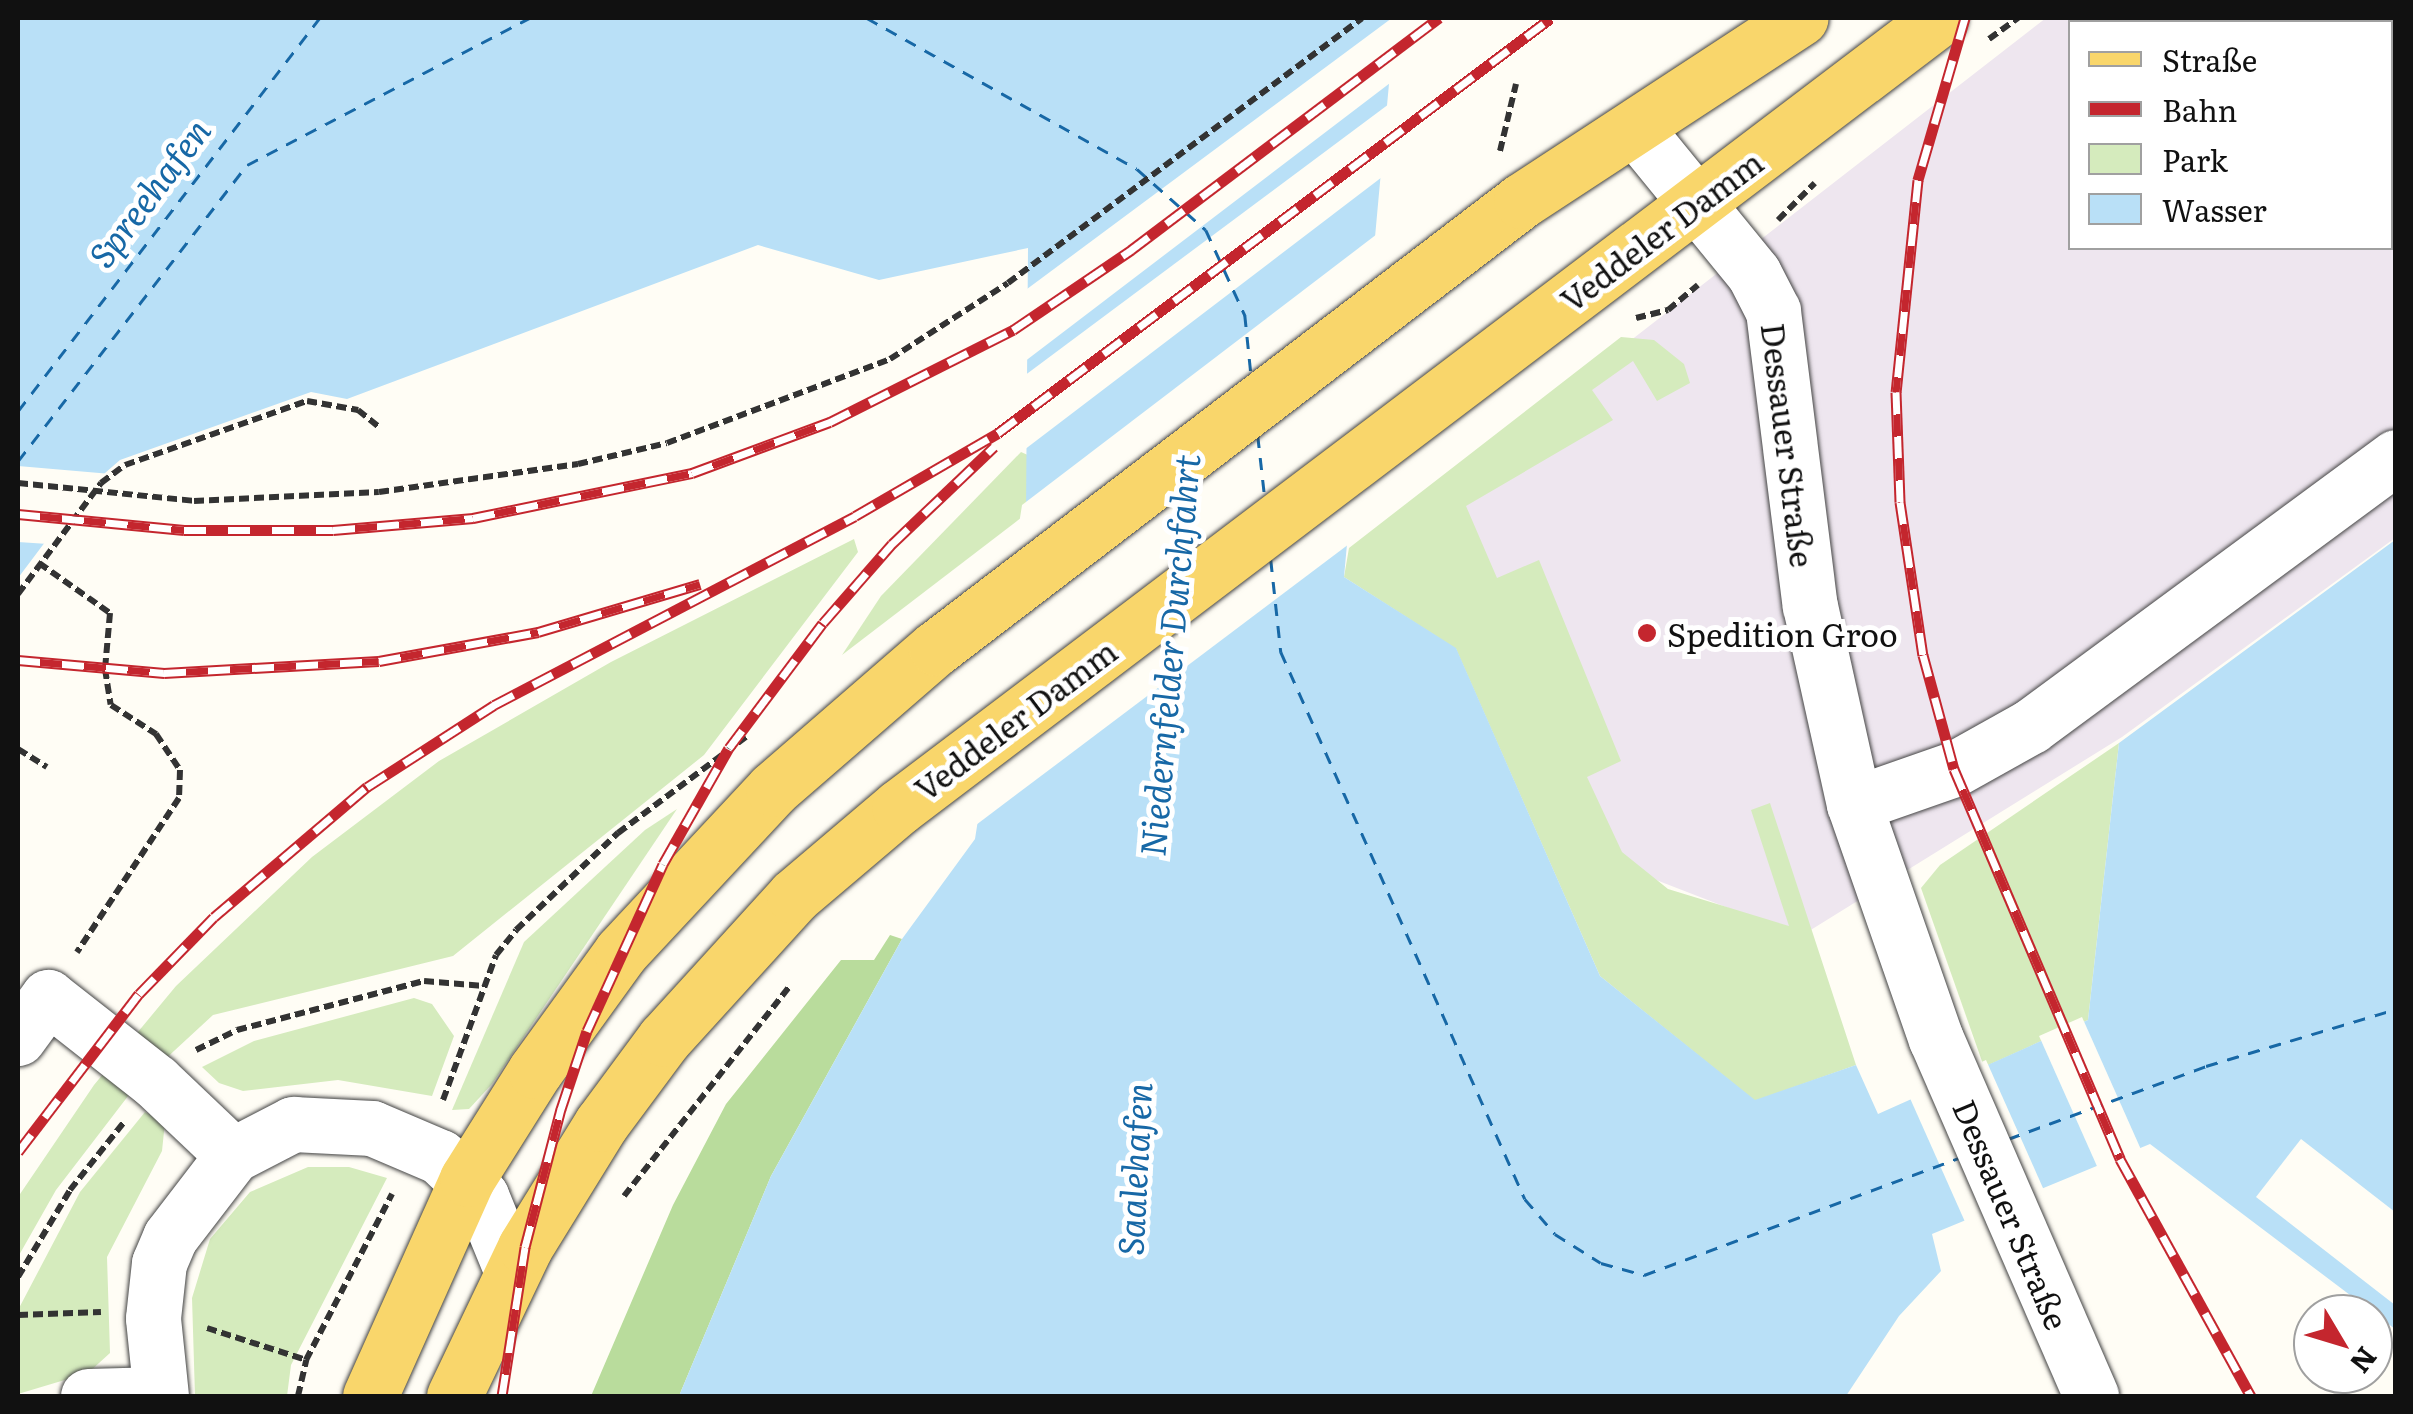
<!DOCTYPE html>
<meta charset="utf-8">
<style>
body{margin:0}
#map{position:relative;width:2413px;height:1414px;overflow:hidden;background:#fffdf5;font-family:Literata,serif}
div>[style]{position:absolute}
.industrial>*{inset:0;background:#eee6ef}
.green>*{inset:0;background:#d5ebbd}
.forest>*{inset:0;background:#b9dc9c}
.water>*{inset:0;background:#b9e0f7}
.pier>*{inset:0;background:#fffdf5;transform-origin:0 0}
.ferry>*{height:2.5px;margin-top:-1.25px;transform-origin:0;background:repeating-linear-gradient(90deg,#1768a6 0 12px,transparent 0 22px)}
.path>*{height:6px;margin-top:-3px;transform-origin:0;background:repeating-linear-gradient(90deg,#333 0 10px,transparent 0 15px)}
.roads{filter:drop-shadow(0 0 2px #444) drop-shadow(0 0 2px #444)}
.minor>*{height:55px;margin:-27.5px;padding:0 27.5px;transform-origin:27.5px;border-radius:27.5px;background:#fff}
.major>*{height:55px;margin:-27.5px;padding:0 27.5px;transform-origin:27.5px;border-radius:27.5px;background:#f9d66b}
.rail>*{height:11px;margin-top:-5.5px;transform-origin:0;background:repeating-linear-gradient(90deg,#fff 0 22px,#c4262e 0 44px);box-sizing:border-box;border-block:2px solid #c4262e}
.path-bridge>*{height:6px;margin-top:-3px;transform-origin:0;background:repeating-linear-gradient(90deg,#333 0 10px,transparent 0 15px)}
.dots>*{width:28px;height:28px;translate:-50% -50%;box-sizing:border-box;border:5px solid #fff;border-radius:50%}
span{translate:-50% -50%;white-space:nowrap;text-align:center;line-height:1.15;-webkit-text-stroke:10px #fff;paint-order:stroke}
.street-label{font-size:32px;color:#111}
.poi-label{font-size:32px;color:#111}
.left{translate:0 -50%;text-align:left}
.water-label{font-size:35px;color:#1768a6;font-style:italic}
.frame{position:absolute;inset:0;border:20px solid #111;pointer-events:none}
.legend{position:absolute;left:2068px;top:20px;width:325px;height:230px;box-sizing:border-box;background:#fff;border:2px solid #a0a0a0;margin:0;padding:12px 18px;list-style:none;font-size:30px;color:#111}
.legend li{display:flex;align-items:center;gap:20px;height:50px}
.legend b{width:50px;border:2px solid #a0a0a0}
.north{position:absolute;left:2293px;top:1294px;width:100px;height:100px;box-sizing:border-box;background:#fff;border:2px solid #a0a0a0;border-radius:50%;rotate:128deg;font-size:28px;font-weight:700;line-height:40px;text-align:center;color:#111}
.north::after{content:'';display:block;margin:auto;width:35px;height:45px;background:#c4262e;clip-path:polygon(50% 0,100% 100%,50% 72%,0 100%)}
</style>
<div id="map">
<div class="industrial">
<div style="clip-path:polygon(evenodd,2046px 18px,2395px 18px,2395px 538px,2122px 737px,1801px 936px,1620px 866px,1429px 497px,2046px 18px,2070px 22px,2390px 22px,2390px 248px,2070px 248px,2070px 22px)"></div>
</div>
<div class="green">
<div style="clip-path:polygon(1621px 337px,1654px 340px,1684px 364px,1690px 383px,1657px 401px,1633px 361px,1592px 390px,1613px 420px,1466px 506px,1497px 578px,1539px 560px,1621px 761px,1587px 777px,1622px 852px,1668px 889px,1789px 926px,1751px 810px,1770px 803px,1856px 1065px,1755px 1101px,1600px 976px,1456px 649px,1344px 577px,1349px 548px)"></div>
<div style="clip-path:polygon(1021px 452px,1030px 456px,1026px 514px,842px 655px,881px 596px)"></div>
<div style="clip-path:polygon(854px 539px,858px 552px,704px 755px,453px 956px,213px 1015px,135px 1087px,56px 1190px,18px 1257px,18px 1197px,94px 1085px,176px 986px,312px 857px,439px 761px,611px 662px)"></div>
<div style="clip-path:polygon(2119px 743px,2088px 1020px,1984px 1067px,1921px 888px,1940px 865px)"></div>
<div style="clip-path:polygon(677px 809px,492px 1084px,469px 1109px,452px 1110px,524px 942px,645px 830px)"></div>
<div style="clip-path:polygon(414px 998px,432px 1004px,454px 1036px,432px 1096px,338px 1080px,243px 1091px,219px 1083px,202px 1067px,254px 1041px)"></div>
<div style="clip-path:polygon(145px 1112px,165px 1122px,162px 1151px,107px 1257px,110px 1353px,88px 1373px,18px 1394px,18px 1310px,80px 1192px)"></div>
<div style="clip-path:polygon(308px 1167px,349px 1167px,387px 1178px,291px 1365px,287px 1396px,195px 1396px,192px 1298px,210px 1239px,250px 1192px)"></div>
</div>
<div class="forest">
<div style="clip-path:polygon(890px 935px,902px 939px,771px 1176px,679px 1396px,591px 1396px,673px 1205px,726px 1104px,841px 960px,874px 960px)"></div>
</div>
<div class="water">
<div style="clip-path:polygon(18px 18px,1395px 18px,1344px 577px,1456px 648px,1600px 976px,1755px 1100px,1856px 1065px,1878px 1114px,2088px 1020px,2119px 743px,2395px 540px,2395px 1329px,2150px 1144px,1932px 1234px,1941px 1271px,1899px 1316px,1846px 1396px,679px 1396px,771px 1176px,902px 939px,975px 839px,1026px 514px,1028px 248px,879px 280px,758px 245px,347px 399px,311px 392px,120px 460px,82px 493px,18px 578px)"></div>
</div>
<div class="pier">
<div style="clip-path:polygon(1392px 18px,1400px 18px,1394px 80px,1024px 362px,1023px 292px)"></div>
<div style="clip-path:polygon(1393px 101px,1386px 174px,1024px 450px,1024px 376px)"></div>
<div style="clip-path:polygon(1381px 231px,1353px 541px,972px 828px,1022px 505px)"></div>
<div style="clip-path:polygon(18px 466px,111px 474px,48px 544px,18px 542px)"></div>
<div style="left:2082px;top:1017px;width:148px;height:47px;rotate:66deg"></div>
<div style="left:1986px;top:1060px;width:145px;height:85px;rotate:66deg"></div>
<div style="clip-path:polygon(2301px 1139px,2395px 1212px,2395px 1305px,2256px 1197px)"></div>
</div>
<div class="ferry">
<div style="left:867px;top:18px;width:309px;rotate:29.2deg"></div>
<div style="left:1137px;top:169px;width:92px;rotate:41.5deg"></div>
<div style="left:1206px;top:230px;width:94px;rotate:65.4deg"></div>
<div style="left:1245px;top:315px;width:58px;rotate:84.1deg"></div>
<div style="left:18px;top:411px;width:496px;rotate:-52.5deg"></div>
<div style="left:1258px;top:436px;width:62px;rotate:83.6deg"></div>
<div style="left:18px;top:461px;width:374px;rotate:-52.3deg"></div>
<div style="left:247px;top:165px;width:318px;rotate:-27.5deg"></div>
<div style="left:1271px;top:560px;width:93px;rotate:83.8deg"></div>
<div style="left:1281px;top:652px;width:599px;rotate:65.96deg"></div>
<div style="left:1525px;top:1199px;width:46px;rotate:49.4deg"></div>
<div style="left:1555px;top:1234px;width:54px;rotate:32.2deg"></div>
<div style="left:1601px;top:1263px;width:45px;rotate:15.6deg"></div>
<div style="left:1644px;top:1275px;width:336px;rotate:-20.4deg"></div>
<div style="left:2008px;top:1139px;width:211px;rotate:-20.2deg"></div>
<div style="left:2206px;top:1066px;width:198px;rotate:-16.7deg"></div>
</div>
<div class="path">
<div style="left:1989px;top:39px;width:36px;rotate:-36deg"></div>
<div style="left:1500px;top:151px;width:69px;rotate:-76.6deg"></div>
<div style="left:1778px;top:220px;width:52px;rotate:-45deg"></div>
<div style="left:1636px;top:318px;width:33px;rotate:-14deg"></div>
<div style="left:1668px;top:310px;width:39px;rotate:-40deg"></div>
<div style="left:194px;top:501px;width:185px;rotate:-2.8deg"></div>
<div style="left:379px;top:492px;width:201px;rotate:-8deg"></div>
<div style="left:578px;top:464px;width:91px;rotate:-13.3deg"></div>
<div style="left:667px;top:443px;width:238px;rotate:-20.6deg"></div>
<div style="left:890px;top:359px;width:140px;rotate:-32.8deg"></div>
<div style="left:1008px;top:283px;width:442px;rotate:-36.8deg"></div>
<div style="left:39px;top:563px;width:87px;rotate:35.2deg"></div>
<div style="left:110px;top:613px;width:56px;rotate:95.1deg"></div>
<div style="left:105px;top:669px;width:36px;rotate:81deg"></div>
<div style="left:111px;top:705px;width:54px;rotate:32.8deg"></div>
<div style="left:156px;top:734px;width:43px;rotate:56.3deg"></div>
<div style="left:180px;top:770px;width:28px;rotate:92deg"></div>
<div style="left:179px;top:798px;width:185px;rotate:123.5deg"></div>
<div style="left:18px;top:594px;width:139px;rotate:-53.2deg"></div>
<div style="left:101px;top:483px;width:30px;rotate:-37deg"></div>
<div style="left:125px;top:465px;width:193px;rotate:-19.4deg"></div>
<div style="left:307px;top:401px;width:52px;rotate:10deg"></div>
<div style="left:358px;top:410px;width:26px;rotate:39deg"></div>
<div style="left:18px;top:749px;width:34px;rotate:32deg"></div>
<div style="left:196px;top:1050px;width:46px;rotate:-26deg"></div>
<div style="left:237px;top:1030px;width:193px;rotate:-14.7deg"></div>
<div style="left:424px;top:981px;width:60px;rotate:4.8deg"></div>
<div style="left:443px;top:1100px;width:154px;rotate:-69.9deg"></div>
<div style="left:496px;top:955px;width:32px;rotate:-51deg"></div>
<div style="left:516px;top:930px;width:141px;rotate:-43.6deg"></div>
<div style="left:618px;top:833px;width:160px;rotate:-36.9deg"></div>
<div style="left:624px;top:1196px;width:268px;rotate:-51.7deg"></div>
<div style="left:18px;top:1277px;width:101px;rotate:-59.1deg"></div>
<div style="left:70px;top:1190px;width:87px;rotate:-51.5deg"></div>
<div style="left:18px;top:1315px;width:83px;rotate:-2.1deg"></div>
<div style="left:207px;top:1328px;width:104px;rotate:17.9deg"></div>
<div style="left:298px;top:1396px;width:37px;rotate:-77deg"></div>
<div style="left:306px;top:1360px;width:187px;rotate:-62.6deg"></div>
</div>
<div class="roads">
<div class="minor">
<div style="left:1635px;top:128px;width:188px;rotate:50.8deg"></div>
<div style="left:1754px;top:274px;width:42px;rotate:62.8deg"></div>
<div style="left:1773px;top:311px;width:297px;rotate:82.9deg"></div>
<div style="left:1810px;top:606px;width:203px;rotate:77.5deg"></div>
<div style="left:1854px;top:804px;width:249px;rotate:70.8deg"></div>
<div style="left:1936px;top:1039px;width:389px;rotate:66.5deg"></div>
<div style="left:1854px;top:804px;width:106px;rotate:-19.3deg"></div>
<div style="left:1954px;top:769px;width:88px;rotate:-29.2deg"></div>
<div style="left:2031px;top:726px;width:453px;rotate:-36.4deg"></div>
<div style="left:18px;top:1038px;width:51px;rotate:-53.8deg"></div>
<div style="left:48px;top:997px;width:137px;rotate:38.2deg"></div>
<div style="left:156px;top:1082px;width:106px;rotate:43.5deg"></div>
<div style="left:88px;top:1396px;width:72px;rotate:-1.6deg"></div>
<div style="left:161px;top:1396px;width:78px;rotate:-95.9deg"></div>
<div style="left:153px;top:1318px;width:55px;rotate:-83.8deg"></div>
<div style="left:159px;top:1263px;width:28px;rotate:-67deg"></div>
<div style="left:170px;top:1237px;width:103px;rotate:-52.5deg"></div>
<div style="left:233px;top:1155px;width:68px;rotate:-27.3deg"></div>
<div style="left:293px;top:1124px;width:79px;rotate:2.9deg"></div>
<div style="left:372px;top:1128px;width:74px;rotate:23.1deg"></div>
<div style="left:440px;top:1157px;width:57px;rotate:43.6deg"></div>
<div style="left:481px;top:1196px;width:82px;rotate:67.8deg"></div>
</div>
<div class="major">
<div style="left:370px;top:1396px;width:238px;rotate:-65.9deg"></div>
<div style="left:467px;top:1179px;width:128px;rotate:-57.8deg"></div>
<div style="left:535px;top:1071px;width:147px;rotate:-54.1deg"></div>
<div style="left:621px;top:952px;width:223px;rotate:-47deg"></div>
<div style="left:773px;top:789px;width:216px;rotate:-40.9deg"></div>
<div style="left:936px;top:648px;width:736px;rotate:-37.38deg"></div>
<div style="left:1521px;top:201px;width:334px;rotate:-33.2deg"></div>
<div style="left:454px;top:1396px;width:165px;rotate:-64.5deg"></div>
<div style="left:525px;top:1247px;width:145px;rotate:-58.3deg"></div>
<div style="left:601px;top:1124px;width:106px;rotate:-53.5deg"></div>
<div style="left:664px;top:1039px;width:193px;rotate:-47.7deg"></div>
<div style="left:794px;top:896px;width:138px;rotate:-40.3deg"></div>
<div style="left:899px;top:807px;width:1306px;rotate:-37.16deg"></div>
</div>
</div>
<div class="rail">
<div style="left:1965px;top:18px;width:169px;rotate:106.2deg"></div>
<div style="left:1918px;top:180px;width:213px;rotate:95.9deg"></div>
<div style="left:1896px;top:392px;width:110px;rotate:87.9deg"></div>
<div style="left:1900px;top:502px;width:155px;rotate:81.5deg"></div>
<div style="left:1923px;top:655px;width:118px;rotate:74.8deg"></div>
<div style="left:1954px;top:769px;width:424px;rotate:66.9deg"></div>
<div style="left:2120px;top:1159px;width:271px;rotate:61.1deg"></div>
<div style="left:18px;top:514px;width:167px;rotate:5.5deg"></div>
<div style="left:184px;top:530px;width:149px"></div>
<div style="left:333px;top:530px;width:141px;rotate:-4.9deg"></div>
<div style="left:473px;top:518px;width:224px;rotate:-11.6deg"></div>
<div style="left:692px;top:473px;width:147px;rotate:-20.3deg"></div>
<div style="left:830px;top:422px;width:205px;rotate:-26.7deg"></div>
<div style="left:1013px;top:330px;width:143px;rotate:-34.1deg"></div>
<div style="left:1131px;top:250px;width:386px;rotate:-37deg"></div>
<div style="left:18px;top:660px;width:147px;rotate:5.1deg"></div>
<div style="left:164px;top:673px;width:215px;rotate:-3.2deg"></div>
<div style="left:379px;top:661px;width:162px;rotate:-10.3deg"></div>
<div style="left:538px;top:632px;width:169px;rotate:-16.5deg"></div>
<div style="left:18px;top:1152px;width:199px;rotate:-52.6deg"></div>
<div style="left:139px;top:994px;width:107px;rotate:-45.8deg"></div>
<div style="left:214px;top:917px;width:201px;rotate:-40.4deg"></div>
<div style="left:367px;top:787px;width:151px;rotate:-32.8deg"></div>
<div style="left:494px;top:705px;width:407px;rotate:-27.6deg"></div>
<div style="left:855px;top:516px;width:165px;rotate:-30.1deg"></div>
<div style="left:998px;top:433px;width:691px;rotate:-36.89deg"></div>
<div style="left:502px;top:1396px;width:151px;rotate:-81.2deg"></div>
<div style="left:525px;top:1247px;width:143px;rotate:-75.4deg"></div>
<div style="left:561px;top:1109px;width:82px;rotate:-71.6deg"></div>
<div style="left:587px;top:1031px;width:183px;rotate:-65.5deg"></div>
<div style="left:663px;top:864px;width:133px;rotate:-60.4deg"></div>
<div style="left:729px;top:748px;width:156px;rotate:-53.1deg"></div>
<div style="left:823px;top:623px;width:105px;rotate:-48.9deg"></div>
<div style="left:892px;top:544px;width:141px;rotate:-43.6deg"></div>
</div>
<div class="path-bridge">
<div style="left:18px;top:483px;width:177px;rotate:5.8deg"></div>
</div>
<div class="dots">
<div style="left:1647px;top:633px;background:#c4262e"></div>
</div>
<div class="street-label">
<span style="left:1661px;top:230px;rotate:-37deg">Veddeler Damm</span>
<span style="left:1789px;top:445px;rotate:83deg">Dessauer Straße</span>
<span style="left:1015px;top:719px;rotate:-37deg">Veddeler Damm</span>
<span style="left:2012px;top:1214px;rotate:67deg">Dessauer Straße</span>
</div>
<div class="poi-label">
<span class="left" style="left:1667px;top:633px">Spedition Groo</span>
</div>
<div class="water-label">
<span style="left:148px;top:192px;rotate:-53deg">Spreehafen</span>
<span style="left:1168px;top:655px;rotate:-85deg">Niedernfelder Durchfahrt</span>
<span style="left:1133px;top:1169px;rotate:-87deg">Saalehafen</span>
</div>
<div class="frame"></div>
<ul class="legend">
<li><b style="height:12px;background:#f9d66b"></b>Straße</li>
<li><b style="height:12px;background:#c4262e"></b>Bahn</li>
<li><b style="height:28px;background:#d5ebbd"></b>Park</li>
<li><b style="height:28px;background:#b9e0f7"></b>Wasser</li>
</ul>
<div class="north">N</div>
</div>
